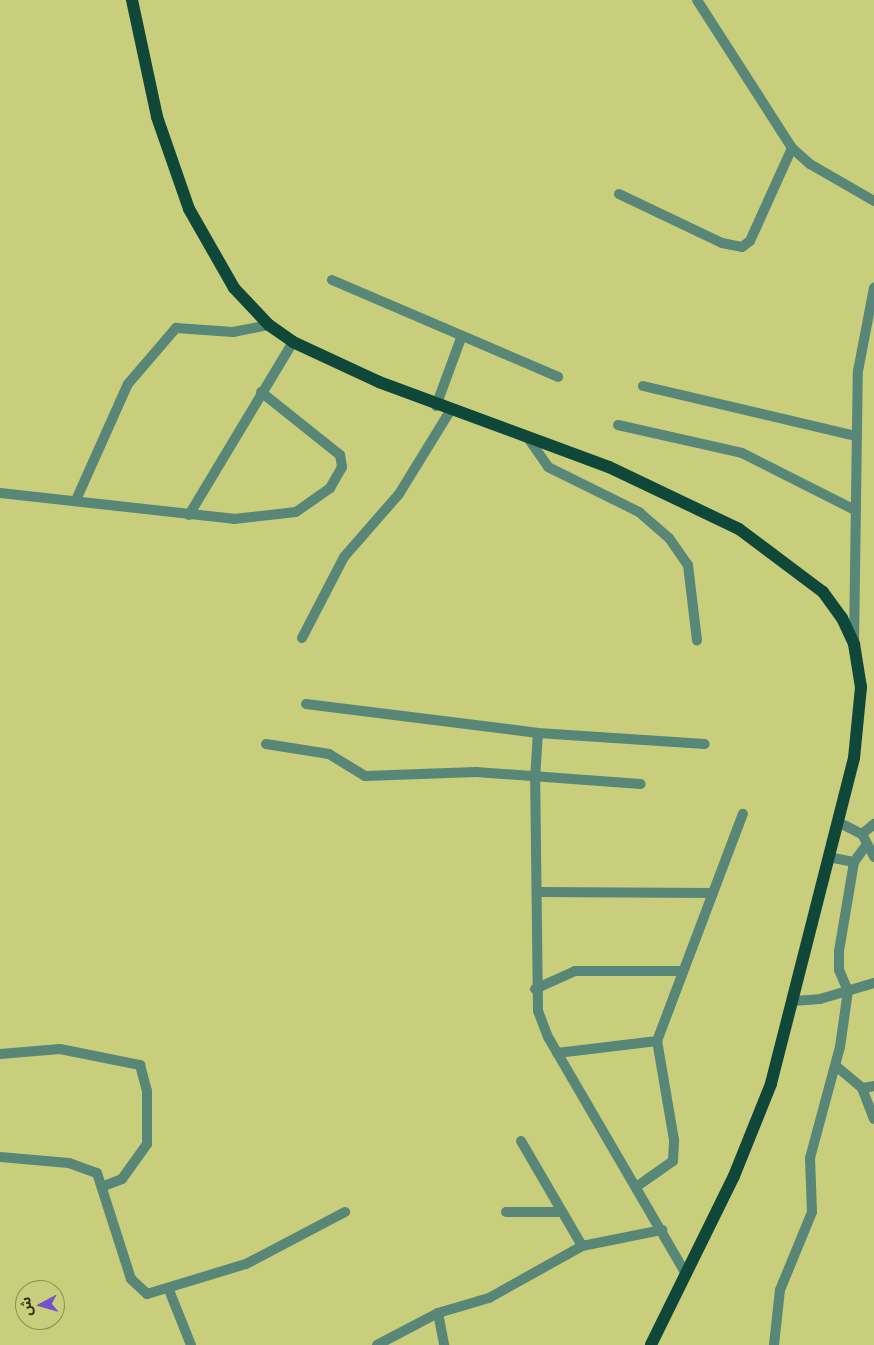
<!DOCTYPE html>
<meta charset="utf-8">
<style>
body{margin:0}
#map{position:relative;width:874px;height:1345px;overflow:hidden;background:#c8ce7b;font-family:"Roboto Condensed","Noto Sans Arabic",sans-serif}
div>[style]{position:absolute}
.minor>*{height:10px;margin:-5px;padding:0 5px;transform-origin:5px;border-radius:5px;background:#588677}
.tertiary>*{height:10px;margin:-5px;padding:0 5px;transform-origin:5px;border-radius:5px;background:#588677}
.primary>*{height:12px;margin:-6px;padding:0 6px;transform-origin:6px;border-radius:6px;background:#0f4839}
span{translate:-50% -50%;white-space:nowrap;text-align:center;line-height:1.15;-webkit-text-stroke:5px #c8ce7b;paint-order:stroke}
.north{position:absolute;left:15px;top:1280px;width:50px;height:50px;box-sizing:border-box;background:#c8ce7b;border:1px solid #8c9151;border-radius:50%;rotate:264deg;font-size:14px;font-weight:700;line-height:20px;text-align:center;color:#333512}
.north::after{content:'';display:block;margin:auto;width:18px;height:22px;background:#7352cc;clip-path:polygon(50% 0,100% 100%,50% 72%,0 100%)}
</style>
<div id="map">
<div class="minor">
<div style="left:697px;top:0;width:176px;rotate:57.3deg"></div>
<div style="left:792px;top:148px;width:24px;rotate:42deg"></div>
<div style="left:810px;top:164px;width:74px;rotate:30deg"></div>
<div style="left:619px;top:194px;width:114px;rotate:25.4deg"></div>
<div style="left:722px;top:243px;width:20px;rotate:11deg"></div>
<div style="left:742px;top:247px;width:10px;rotate:-37deg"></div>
<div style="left:750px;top:241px;width:102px;rotate:-65.7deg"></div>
<div style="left:332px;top:280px;width:246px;rotate:23.2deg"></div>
<div style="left:643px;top:386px;width:219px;rotate:13.2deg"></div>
<div style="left:436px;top:406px;width:72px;rotate:-69.8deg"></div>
<div style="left:618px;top:425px;width:127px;rotate:12.7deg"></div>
<div style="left:742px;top:453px;width:127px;rotate:26.8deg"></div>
<div style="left:528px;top:438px;width:35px;rotate:55deg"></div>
<div style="left:548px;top:467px;width:102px;rotate:26.3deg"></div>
<div style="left:639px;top:512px;width:40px;rotate:41deg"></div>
<div style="left:669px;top:538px;width:33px;rotate:55deg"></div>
<div style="left:688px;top:565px;width:76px;rotate:83.2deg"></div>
<div style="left:0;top:493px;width:235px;rotate:6.3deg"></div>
<div style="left:234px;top:519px;width:62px;rotate:-6.4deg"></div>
<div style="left:296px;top:512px;width:42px;rotate:-35.2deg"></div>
<div style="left:330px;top:488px;width:24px;rotate:-60deg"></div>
<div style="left:342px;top:467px;width:12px;rotate:-99deg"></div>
<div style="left:340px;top:455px;width:101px;rotate:-141.4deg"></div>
<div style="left:76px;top:500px;width:127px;rotate:-65.9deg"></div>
<div style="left:128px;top:384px;width:74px;rotate:-49.4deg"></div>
<div style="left:176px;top:328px;width:57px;rotate:4deg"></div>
<div style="left:233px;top:332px;width:37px;rotate:-11deg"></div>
<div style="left:189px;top:515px;width:202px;rotate:-59deg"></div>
<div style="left:302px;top:638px;width:91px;rotate:-62.6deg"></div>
<div style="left:344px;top:557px;width:84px;rotate:-48.9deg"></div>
<div style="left:399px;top:494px;width:97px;rotate:-58.4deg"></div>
<div style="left:854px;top:644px;width:273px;rotate:-89.2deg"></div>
<div style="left:858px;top:371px;width:85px;rotate:-79.1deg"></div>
<div style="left:306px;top:704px;width:234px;rotate:7.1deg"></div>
<div style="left:266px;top:744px;width:64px;rotate:9deg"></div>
<div style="left:329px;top:754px;width:42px;rotate:31.4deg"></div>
<div style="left:365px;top:776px;width:111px;rotate:-2.1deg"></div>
<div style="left:476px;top:772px;width:165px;rotate:4.2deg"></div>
<div style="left:862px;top:834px;width:16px;rotate:-40deg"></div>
<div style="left:537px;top:892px;width:176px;rotate:0.3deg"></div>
<div style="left:535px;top:989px;width:44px;rotate:-24.2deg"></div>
<div style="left:575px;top:971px;width:107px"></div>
<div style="left:793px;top:1001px;width:27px;rotate:-4deg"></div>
<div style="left:820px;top:999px;width:56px;rotate:-16.5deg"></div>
<div style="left:557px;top:1053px;width:101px;rotate:-6.8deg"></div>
<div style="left:0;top:1054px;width:60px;rotate:-4.8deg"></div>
<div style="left:60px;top:1049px;width:82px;rotate:11.3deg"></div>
<div style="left:140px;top:1065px;width:27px;rotate:75deg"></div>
<div style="left:147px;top:1091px;width:53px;rotate:90deg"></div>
<div style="left:147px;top:1144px;width:43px;rotate:125.5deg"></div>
<div style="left:122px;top:1179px;width:19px;rotate:159deg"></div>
<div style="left:836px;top:1066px;width:34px;rotate:40deg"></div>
<div style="left:862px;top:1088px;width:33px;rotate:69deg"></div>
<div style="left:862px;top:1088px;width:12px;rotate:-9deg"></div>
<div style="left:521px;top:1141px;width:121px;rotate:59.8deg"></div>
<div style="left:582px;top:1246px;width:82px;rotate:-11.3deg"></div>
<div style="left:0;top:1157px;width:69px;rotate:5deg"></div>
<div style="left:69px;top:1163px;width:30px;rotate:20deg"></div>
<div style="left:97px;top:1173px;width:111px;rotate:72.2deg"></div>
<div style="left:131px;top:1279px;width:22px;rotate:43deg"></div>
<div style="left:147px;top:1294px;width:103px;rotate:-16.9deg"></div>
<div style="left:246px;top:1264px;width:112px;rotate:-27.7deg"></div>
<div style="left:636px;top:1187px;width:45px;rotate:-35.1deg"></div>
<div style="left:673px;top:1161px;width:21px;rotate:-87deg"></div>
<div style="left:674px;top:1140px;width:100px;rotate:-99.7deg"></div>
<div style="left:657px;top:1041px;width:243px;rotate:-69.3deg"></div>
<div style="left:506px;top:1212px;width:53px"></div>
<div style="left:686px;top:1274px;width:274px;rotate:-120.2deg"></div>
<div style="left:548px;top:1037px;width:28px;rotate:-111deg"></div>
<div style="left:538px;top:1011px;width:232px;rotate:-90.7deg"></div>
<div style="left:535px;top:779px;width:46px;rotate:-86.3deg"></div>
<div style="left:538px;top:733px;width:167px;rotate:3.8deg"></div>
<div style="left:169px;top:1290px;width:59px;rotate:68.2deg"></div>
<div style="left:438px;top:1313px;width:33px;rotate:79deg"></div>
<div style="left:377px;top:1345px;width:69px;rotate:-27.7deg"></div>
<div style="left:438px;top:1313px;width:53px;rotate:-16.4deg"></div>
<div style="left:489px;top:1298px;width:107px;rotate:-29.2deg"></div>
<div style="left:774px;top:1345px;width:55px;rotate:-83.8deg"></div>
<div style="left:780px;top:1290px;width:84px;rotate:-67.7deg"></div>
<div style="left:812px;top:1212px;width:54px;rotate:-92.1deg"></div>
<div style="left:810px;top:1158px;width:115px;rotate:-74.9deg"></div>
<div style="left:840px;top:1047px;width:57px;rotate:-81.9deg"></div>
<div style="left:848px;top:991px;width:23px;rotate:-113deg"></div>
<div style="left:839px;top:970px;width:19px;rotate:-90deg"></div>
<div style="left:839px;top:951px;width:90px;rotate:-80.4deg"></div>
</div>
<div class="tertiary">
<div style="left:838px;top:822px;width:27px;rotate:27deg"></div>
<div style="left:862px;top:834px;width:26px;rotate:62deg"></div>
<div style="left:828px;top:857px;width:26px;rotate:11deg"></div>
<div style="left:854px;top:862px;width:19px;rotate:-54deg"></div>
</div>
<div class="primary">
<div style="left:132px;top:0;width:120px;rotate:77.9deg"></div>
<div style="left:157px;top:117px;width:97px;rotate:70.8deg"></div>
<div style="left:189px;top:209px;width:91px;rotate:60.3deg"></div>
<div style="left:234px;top:288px;width:51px;rotate:46.6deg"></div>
<div style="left:269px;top:325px;width:29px;rotate:35deg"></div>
<div style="left:293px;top:342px;width:95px;rotate:24.9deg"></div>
<div style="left:379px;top:382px;width:245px;rotate:20.3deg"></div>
<div style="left:609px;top:467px;width:144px;rotate:25.5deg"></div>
<div style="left:739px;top:529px;width:105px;rotate:36.9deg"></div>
<div style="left:823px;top:592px;width:32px;rotate:54deg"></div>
<div style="left:842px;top:618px;width:29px;rotate:65deg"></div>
<div style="left:854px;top:644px;width:44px;rotate:80.8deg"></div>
<div style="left:861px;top:687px;width:71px;rotate:95.6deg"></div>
<div style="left:854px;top:758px;width:336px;rotate:104.3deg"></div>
<div style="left:771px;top:1084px;width:99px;rotate:111.9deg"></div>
<div style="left:734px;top:1176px;width:188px;rotate:116.2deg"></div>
</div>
<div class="north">ش</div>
</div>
